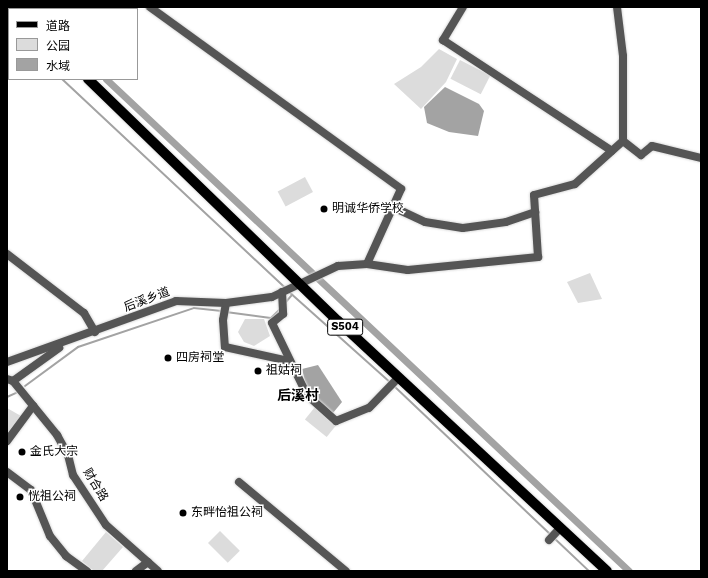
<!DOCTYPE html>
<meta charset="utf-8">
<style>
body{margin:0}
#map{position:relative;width:708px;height:578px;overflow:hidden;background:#fff;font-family:"Work Sans","Noto Sans SC",sans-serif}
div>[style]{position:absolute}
.green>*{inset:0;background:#dcdcdc;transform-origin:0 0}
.water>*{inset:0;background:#a3a3a3}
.stream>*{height:2px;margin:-1px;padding:0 1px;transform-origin:1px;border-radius:1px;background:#a3a3a3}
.canal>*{height:7px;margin:-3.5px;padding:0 3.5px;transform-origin:3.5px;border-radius:3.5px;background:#a3a3a3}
.roads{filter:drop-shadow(0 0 1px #dbdbdb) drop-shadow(0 0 1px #dbdbdb)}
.street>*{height:8px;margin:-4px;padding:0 4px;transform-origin:4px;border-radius:4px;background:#555}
.primary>*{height:10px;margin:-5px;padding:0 5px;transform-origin:5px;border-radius:5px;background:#000}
.dots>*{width:11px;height:11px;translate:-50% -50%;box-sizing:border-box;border:2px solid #fff;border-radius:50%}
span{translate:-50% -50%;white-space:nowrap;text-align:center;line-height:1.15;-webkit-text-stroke:3px #fff;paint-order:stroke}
.shield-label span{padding:1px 3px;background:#fff;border:1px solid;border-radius:3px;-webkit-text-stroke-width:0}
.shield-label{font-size:11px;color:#000;font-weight:700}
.poi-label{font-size:12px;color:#000}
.left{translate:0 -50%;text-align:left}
.street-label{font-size:12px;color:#000}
.quarter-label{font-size:14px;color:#000;font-weight:700}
.frame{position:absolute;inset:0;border:8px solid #000;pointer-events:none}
.legend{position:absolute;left:8px;top:8px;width:130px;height:72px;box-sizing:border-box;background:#fff;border:1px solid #999;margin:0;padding:5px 7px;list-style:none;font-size:12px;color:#000}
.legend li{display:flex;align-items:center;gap:8px;height:20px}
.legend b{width:20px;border:1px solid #999}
</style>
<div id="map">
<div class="green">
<div style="clip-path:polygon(439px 49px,457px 59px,446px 82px,421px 109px,394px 84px,421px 67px)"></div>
<div style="left:460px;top:60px;width:34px;height:21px;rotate:27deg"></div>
<div style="left:305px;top:177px;width:17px;height:31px;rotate:62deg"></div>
<div style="clip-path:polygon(590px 273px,602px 299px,578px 303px,567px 282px)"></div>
<div style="clip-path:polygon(245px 319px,264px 319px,270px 336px,254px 346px,244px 342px,238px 332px)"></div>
<div style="left:315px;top:407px;width:28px;height:16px;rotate:39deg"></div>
<div style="clip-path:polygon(7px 408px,21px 416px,7px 436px)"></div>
<div style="left:220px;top:531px;width:28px;height:17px;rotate:45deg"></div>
<div style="clip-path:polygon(106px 532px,123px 547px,102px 571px,94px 571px,82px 561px)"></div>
</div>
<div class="water">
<div style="clip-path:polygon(445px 87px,479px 104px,484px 111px,478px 136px,449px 132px,427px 123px,424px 107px)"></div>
<div style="clip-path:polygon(318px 365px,342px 402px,333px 413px,307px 389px,302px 369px)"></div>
</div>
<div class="stream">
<div style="left:7px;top:27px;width:3px;rotate:45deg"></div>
<div style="left:62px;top:79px;width:306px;rotate:43.1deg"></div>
<div style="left:288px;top:291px;width:138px;rotate:41.8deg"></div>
<div style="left:285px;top:303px;width:11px;rotate:-49deg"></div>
<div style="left:226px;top:312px;width:45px;rotate:7.6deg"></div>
<div style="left:271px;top:318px;width:14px;rotate:-45deg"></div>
<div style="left:25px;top:386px;width:66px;rotate:-36.3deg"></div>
<div style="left:78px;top:347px;width:122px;rotate:-18.6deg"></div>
<div style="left:194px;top:308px;width:28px;rotate:6deg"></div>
<div style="left:394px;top:386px;width:215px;rotate:43.5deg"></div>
<div style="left:7px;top:397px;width:10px;rotate:-24deg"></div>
<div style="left:553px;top:537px;width:50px;rotate:43.4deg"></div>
</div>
<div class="canal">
<div style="left:106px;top:79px;width:718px;rotate:43.25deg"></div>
</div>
<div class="roads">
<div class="street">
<div style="left:150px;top:7px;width:310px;rotate:35.9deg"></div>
<div style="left:401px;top:189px;width:82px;rotate:114.4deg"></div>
<div style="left:463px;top:7px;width:39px;rotate:121deg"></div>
<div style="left:443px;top:40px;width:202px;rotate:33.3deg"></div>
<div style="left:25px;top:9px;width:3px;rotate:-45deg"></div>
<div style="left:623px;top:141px;width:23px;rotate:38deg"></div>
<div style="left:641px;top:155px;width:14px;rotate:-39deg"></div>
<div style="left:652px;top:146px;width:50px;rotate:13.8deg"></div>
<div style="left:393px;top:207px;width:35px;rotate:25deg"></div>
<div style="left:425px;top:222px;width:38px;rotate:9deg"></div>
<div style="left:463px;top:228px;width:43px;rotate:-7.9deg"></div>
<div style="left:506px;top:222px;width:31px;rotate:-19deg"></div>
<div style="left:7px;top:254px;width:97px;rotate:37.5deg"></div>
<div style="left:84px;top:313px;width:22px;rotate:60deg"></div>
<div style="left:282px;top:292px;width:22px;rotate:87deg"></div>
<div style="left:283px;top:314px;width:14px;rotate:141deg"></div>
<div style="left:272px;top:323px;width:80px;rotate:64.1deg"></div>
<div style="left:307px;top:395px;width:39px;rotate:42deg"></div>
<div style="left:336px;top:421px;width:35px;rotate:-22deg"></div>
<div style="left:369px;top:408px;width:43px;rotate:-45.9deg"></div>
<div style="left:226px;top:303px;width:17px;rotate:100deg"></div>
<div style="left:223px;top:320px;width:27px;rotate:86deg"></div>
<div style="left:225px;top:347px;width:66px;rotate:12.3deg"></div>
<div style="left:7px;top:362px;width:180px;rotate:-19.8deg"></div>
<div style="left:176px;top:301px;width:50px;rotate:2.3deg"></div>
<div style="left:226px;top:303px;width:46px;rotate:-7.4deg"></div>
<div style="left:272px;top:297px;width:73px;rotate:-25.2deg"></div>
<div style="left:338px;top:266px;width:29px;rotate:-4deg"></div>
<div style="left:367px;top:264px;width:41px;rotate:8.3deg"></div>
<div style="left:408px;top:270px;width:131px;rotate:-5.7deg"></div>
<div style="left:538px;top:257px;width:62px;rotate:-93.7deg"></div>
<div style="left:534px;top:195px;width:42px;rotate:-15deg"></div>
<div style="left:575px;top:184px;width:64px;rotate:-41.9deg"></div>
<div style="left:623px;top:141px;width:85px;rotate:-90deg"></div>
<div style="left:623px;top:56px;width:49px;rotate:-97deg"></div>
<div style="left:7px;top:379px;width:6px;rotate:18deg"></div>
<div style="left:13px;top:381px;width:57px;rotate:-35.7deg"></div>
<div style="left:13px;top:381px;width:70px;rotate:50.8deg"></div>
<div style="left:57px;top:435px;width:23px;rotate:61deg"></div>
<div style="left:68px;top:455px;width:21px;rotate:76deg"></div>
<div style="left:73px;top:475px;width:60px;rotate:56.6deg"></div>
<div style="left:106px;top:525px;width:69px;rotate:41.5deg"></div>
<div style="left:7px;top:441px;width:44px;rotate:-53.4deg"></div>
<div style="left:7px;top:472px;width:30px;rotate:37deg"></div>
<div style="left:31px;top:490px;width:50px;rotate:67.6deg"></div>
<div style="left:50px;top:536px;width:26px;rotate:51deg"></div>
<div style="left:66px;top:556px;width:26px;rotate:36deg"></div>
<div style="left:239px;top:482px;width:139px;rotate:39.8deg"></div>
<div style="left:549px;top:540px;width:16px;rotate:-47deg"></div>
<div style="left:136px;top:571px;width:15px;rotate:-37deg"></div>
</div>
<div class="primary">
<div style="left:14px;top:7px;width:3px;rotate:45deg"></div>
<div style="left:88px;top:79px;width:348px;rotate:44.1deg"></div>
<div style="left:338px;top:321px;width:367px;rotate:42.9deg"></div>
</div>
</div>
<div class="dots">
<div style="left:324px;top:209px;background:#000"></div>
<div style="left:168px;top:358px;background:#000"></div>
<div style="left:258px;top:371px;background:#000"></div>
<div style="left:22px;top:452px;background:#000"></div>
<div style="left:20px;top:497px;background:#000"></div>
<div style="left:183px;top:513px;background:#000"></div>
</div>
<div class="shield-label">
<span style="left:345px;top:327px">S504</span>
</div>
<div class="poi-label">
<span class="left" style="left:332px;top:209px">明诚华侨学校</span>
<span class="left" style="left:176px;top:358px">四房祠堂</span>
<span class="left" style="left:266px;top:371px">祖姑祠</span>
<span class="left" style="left:30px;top:452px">金氏大宗</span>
<span class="left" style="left:28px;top:497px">恍祖公祠</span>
<span class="left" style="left:191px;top:513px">东畔怡祖公祠</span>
</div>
<div class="street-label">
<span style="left:147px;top:300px;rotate:-20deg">后溪乡道</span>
<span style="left:95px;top:485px;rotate:59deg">财合路</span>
</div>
<div class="quarter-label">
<span style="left:298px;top:395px">后溪村</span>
</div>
<div class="frame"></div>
<ul class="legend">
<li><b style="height:5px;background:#000"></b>道路</li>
<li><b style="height:11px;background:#dcdcdc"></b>公园</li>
<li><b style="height:11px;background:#a3a3a3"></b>水域</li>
</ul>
</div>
